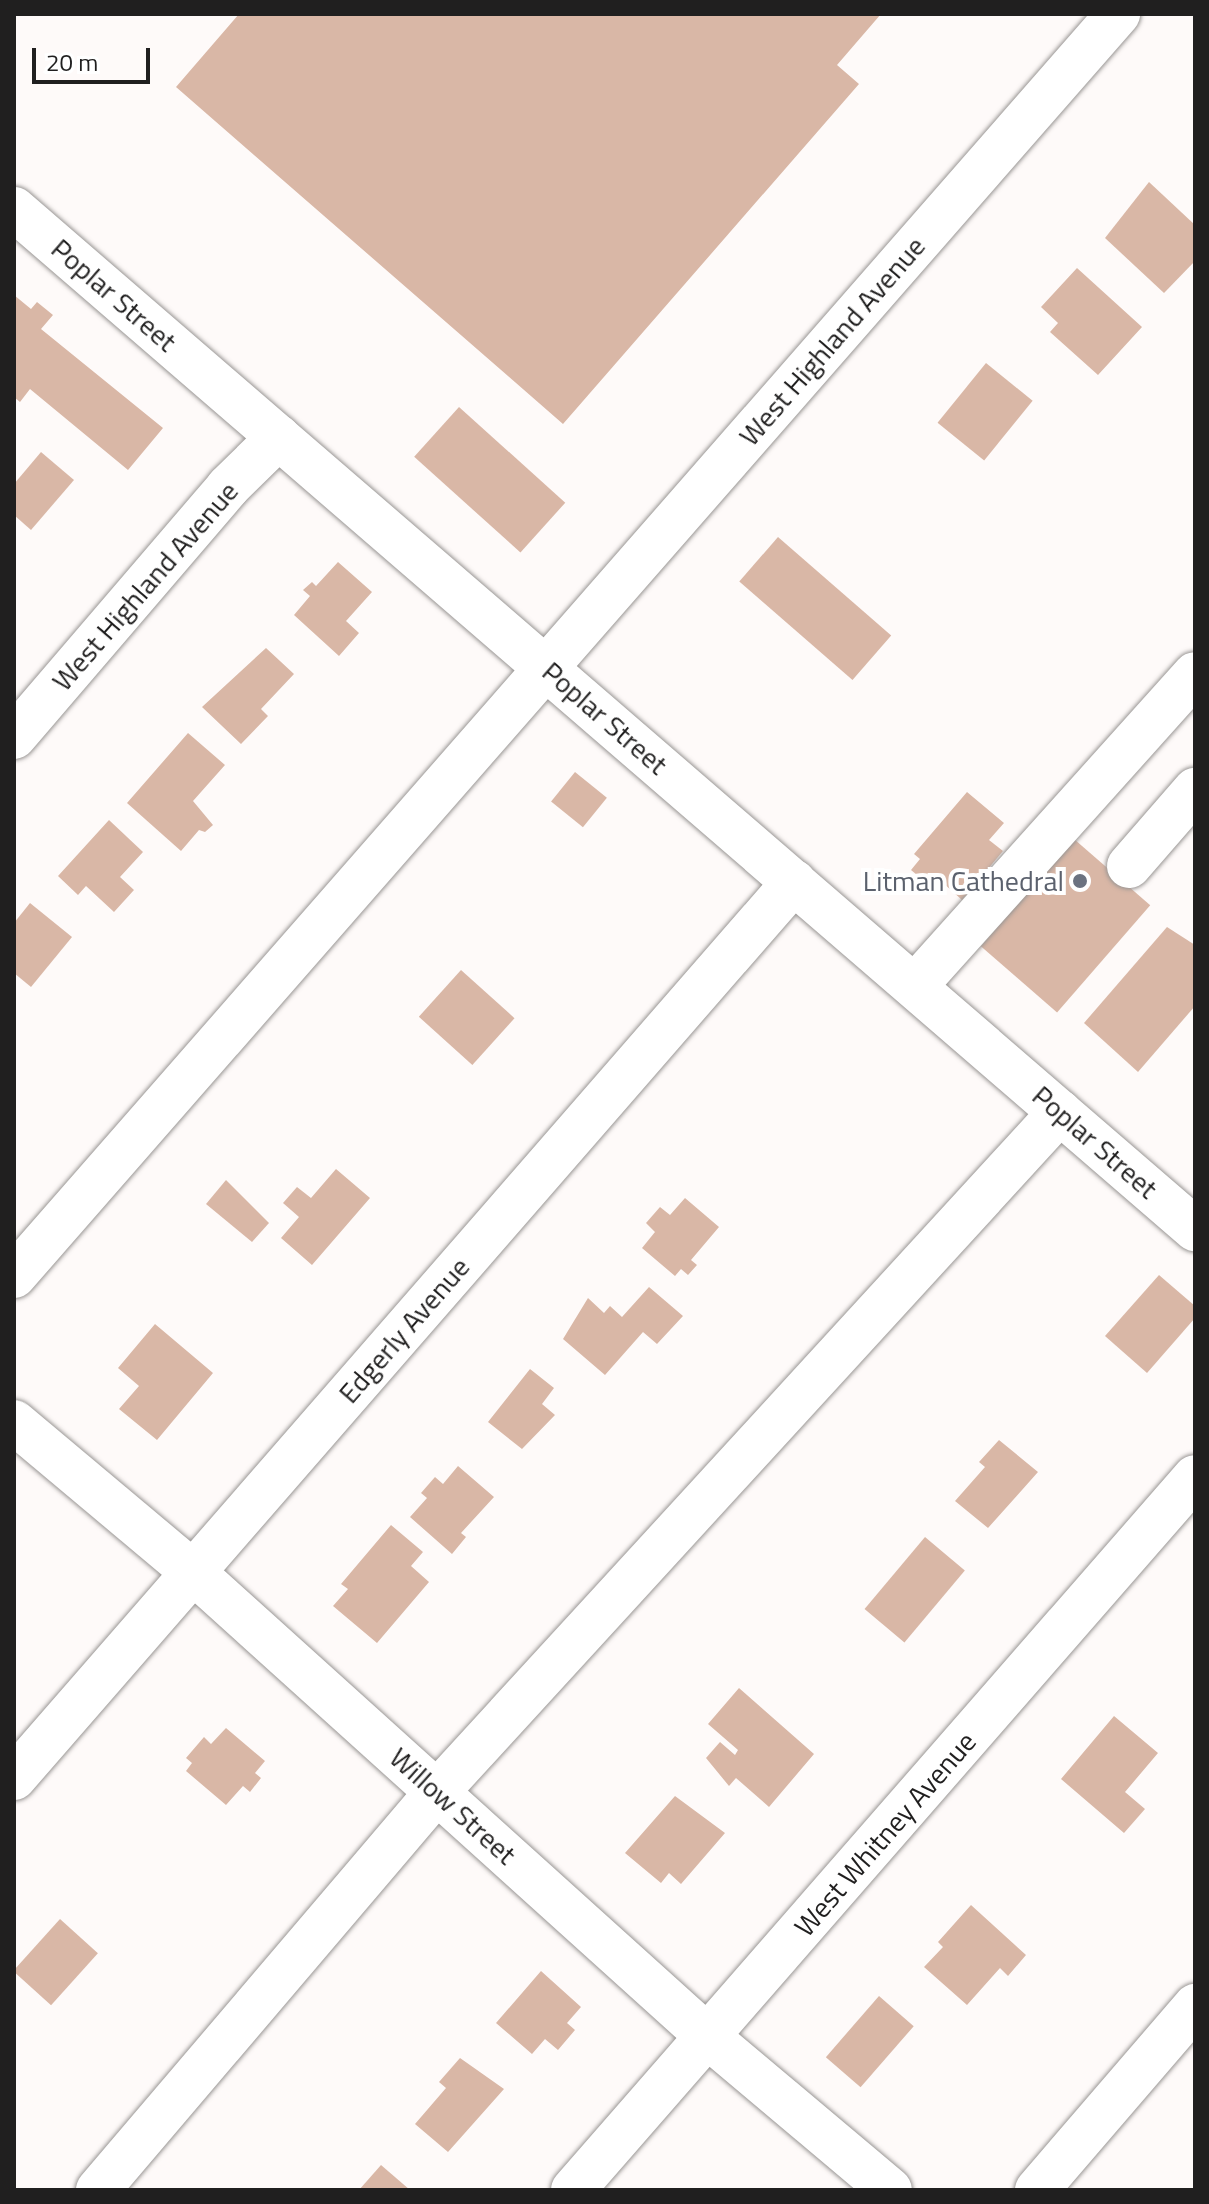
<!DOCTYPE html>
<style>
body{margin:0}
#map{position:relative;width:1209px;height:2204px;overflow:hidden;background:#fefaf9;font-family:"Titillium Web",sans-serif}
div>[style]{position:absolute}
.building>*{inset:0;background:#d9b7a6;transform-origin:0 0}
.roads{filter:drop-shadow(0 0 2px #999694) drop-shadow(0 0 2px #999694)}
.minor>*{height:44px;margin:-22px;padding:0 22px;transform-origin:22px;border-radius:22px;background:#fff}
.dots>*{width:22px;height:22px;translate:-50% -50%;box-sizing:border-box;border:4px solid #fff;border-radius:50%}
span{translate:-50% -50%;white-space:nowrap;text-align:center;line-height:1.15;-webkit-text-stroke:8px #fff;paint-order:stroke}
.street-label{font-size:28px;color:#201f1f}
.worship-label{font-size:28px;color:#5b616d}
.right{translate:-100% -50%;text-align:right}
.frame{position:absolute;inset:0;border:16px solid #201f1f;pointer-events:none}
.scale{position:absolute;left:32px;top:48px;width:118px;height:36px;box-sizing:border-box;border:4px solid #201f1f;border-top:0;padding-left:10px;font-size:24px;line-height:28px;white-space:nowrap;color:#201f1f;-webkit-text-stroke:6px #fff;paint-order:stroke}
</style>
<div id="map">
<div class="building">
<div style="clip-path:polygon(239px 14px,881px 14px,837px 65px,859px 84px,563px 424px,176px 87px)"></div>
<div style="clip-path:polygon(1149px 182px,1195px 225px,1195px 261px,1164px 293px,1105px 238px)"></div>
<div style="clip-path:polygon(1077px 268px,1142px 327px,1098px 375px,1050px 332px,1058px 323px,1041px 307px)"></div>
<div style="clip-path:polygon(14px 295px,31px 309px,37px 302px,53px 315px,41px 329px,163px 428px,128px 470px,30px 389px,20px 402px,14px 397px)"></div>
<div style="left:986px;top:363px;width:60px;height:77px;rotate:39deg"></div>
<div style="left:459px;top:407px;width:143px;height:67px;rotate:42deg"></div>
<div style="clip-path:polygon(41px 452px,74px 480px,31px 530px,14px 515px,14px 484px)"></div>
<div style="left:778px;top:537px;width:150px;height:59px;rotate:41deg"></div>
<div style="clip-path:polygon(338px 562px,372px 592px,346px 621px,359px 633px,339px 656px,294px 615px,310px 596px,303px 590px,312px 582px,316px 586px)"></div>
<div style="clip-path:polygon(266px 648px,294px 674px,261px 709px,268px 716px,241px 744px,202px 707px)"></div>
<div style="clip-path:polygon(188px 733px,225px 765px,193px 801px,213px 825px,205px 832px,199px 830px,181px 851px,127px 803px)"></div>
<div style="left:575px;top:772px;width:41px;height:38px;rotate:39deg"></div>
<div style="clip-path:polygon(967px 792px,1004px 823px,989px 840px,1003px 851px,962px 900px,941px 881px,934px 889px,911px 870px,920px 859px,914px 854px)"></div>
<div style="clip-path:polygon(109px 820px,143px 852px,120px 877px,134px 890px,114px 912px,86px 886px,78px 895px,58px 876px)"></div>
<div style="left:1074px;top:839px;width:101px;height:142px;rotate:41deg"></div>
<div style="clip-path:polygon(30px 903px,72px 937px,31px 987px,14px 973px,14px 923px)"></div>
<div style="clip-path:polygon(1167px 927px,1195px 945px,1195px 1006px,1138px 1072px,1084px 1023px)"></div>
<div style="left:461px;top:970px;width:72px;height:63px;rotate:42deg"></div>
<div style="clip-path:polygon(336px 1169px,370px 1198px,312px 1265px,281px 1238px,299px 1217px,283px 1203px,297px 1187px,311px 1198px)"></div>
<div style="clip-path:polygon(226px 1180px,269px 1223px,252px 1242px,206px 1204px)"></div>
<div style="clip-path:polygon(685px 1198px,719px 1227px,691px 1260px,697px 1265px,688px 1275px,681px 1269px,675px 1276px,642px 1248px,655px 1232px,646px 1223px,660px 1207px,670px 1215px)"></div>
<div style="clip-path:polygon(1159px 1275px,1195px 1306px,1195px 1318px,1147px 1373px,1105px 1336px)"></div>
<div style="clip-path:polygon(649px 1287px,683px 1316px,657px 1344px,643px 1332px,605px 1375px,563px 1339px,588px 1298px,604px 1313px,610px 1306px,622px 1317px)"></div>
<div style="clip-path:polygon(155px 1324px,213px 1373px,157px 1440px,119px 1409px,139px 1386px,118px 1368px)"></div>
<div style="clip-path:polygon(530px 1369px,554px 1388px,542px 1404px,555px 1415px,522px 1449px,488px 1422px)"></div>
<div style="clip-path:polygon(999px 1440px,1038px 1472px,988px 1528px,955px 1501px,985px 1467px,979px 1462px)"></div>
<div style="clip-path:polygon(458px 1466px,494px 1497px,461px 1533px,466px 1537px,452px 1554px,410px 1517px,427px 1498px,421px 1493px,435px 1477px,443px 1484px)"></div>
<div style="clip-path:polygon(391px 1525px,423px 1552px,411px 1566px,429px 1582px,377px 1643px,333px 1606px,348px 1589px,341px 1584px)"></div>
<div style="left:925px;top:1537px;width:52px;height:94px;rotate:40deg"></div>
<div style="clip-path:polygon(739px 1688px,814px 1754px,769px 1807px,736px 1778px,729px 1786px,706px 1758px,720px 1742px,735px 1755px,738px 1750px,708px 1724px)"></div>
<div style="clip-path:polygon(1114px 1716px,1158px 1753px,1125px 1792px,1145px 1809px,1124px 1833px,1061px 1779px)"></div>
<div style="clip-path:polygon(226px 1728px,265px 1761px,255px 1773px,261px 1778px,250px 1792px,243px 1786px,226px 1805px,186px 1771px,192px 1763px,186px 1758px,204px 1737px,211px 1744px)"></div>
<div style="clip-path:polygon(675px 1796px,725px 1833px,681px 1884px,669px 1873px,661px 1883px,625px 1853px)"></div>
<div style="clip-path:polygon(971px 1905px,1026px 1955px,1008px 1976px,1000px 1968px,967px 2005px,924px 1967px,943px 1947px,938px 1942px)"></div>
<div style="left:60px;top:1919px;width:51px;height:70px;rotate:42deg"></div>
<div style="clip-path:polygon(541px 1971px,581px 2007px,567px 2023px,575px 2030px,558px 2050px,545px 2039px,532px 2054px,496px 2023px)"></div>
<div style="left:879px;top:1996px;width:46px;height:81px;rotate:41deg"></div>
<div style="clip-path:polygon(460px 2058px,504px 2089px,448px 2152px,415px 2124px,446px 2088px,439px 2082px)"></div>
<div style="clip-path:polygon(381px 2165px,410px 2190px,359px 2190px)"></div>
</div>
<div class="roads">
<div class="minor">
<div style="left:14px;top:209px;width:1561px;rotate:40.82deg"></div>
<div style="left:14px;top:737px;width:329px;rotate:-49.4deg"></div>
<div style="left:228px;top:487px;width:71px;rotate:-44.4deg"></div>
<div style="left:1129px;top:866px;width:101px;rotate:-49deg"></div>
<div style="left:915px;top:986px;width:419px;rotate:-48.1deg"></div>
<div style="left:14px;top:1276px;width:1677px;rotate:-48.82deg"></div>
<div style="left:14px;top:1422px;width:234px;rotate:40deg"></div>
<div style="left:193px;top:1572px;width:692px;rotate:42.07deg"></div>
<div style="left:707px;top:2036px;width:239px;rotate:40.1deg"></div>
<div style="left:14px;top:1778px;width:1188px;rotate:-48.96deg"></div>
<div style="left:98px;top:2190px;width:523px;rotate:-49.58deg"></div>
<div style="left:437px;top:1792px;width:922px;rotate:-47.5deg"></div>
<div style="left:573px;top:2190px;width:946px;rotate:-48.9deg"></div>
<div style="left:1037px;top:2190px;width:243px;rotate:-49.3deg"></div>
</div>
</div>
<div class="dots">
<div style="left:1080px;top:881px;background:#6b7280"></div>
</div>
<div class="street-label">
<span style="left:114px;top:295px;rotate:41deg">Poplar Street</span>
<span style="left:832px;top:341px;rotate:-49deg">West Highland Avenue</span>
<span style="left:145px;top:586px;rotate:-49deg">West Highland Avenue</span>
<span style="left:605px;top:718px;rotate:41deg">Poplar Street</span>
<span style="left:1095px;top:1142px;rotate:41deg">Poplar Street</span>
<span style="left:404px;top:1330px;rotate:-49deg">Edgerly Avenue</span>
<span style="left:453px;top:1806px;rotate:42deg">Willow Street</span>
<span style="left:885px;top:1834px;rotate:-49deg">West Whitney Avenue</span>
</div>
<div class="worship-label">
<span class="right" style="left:1064px;top:881px">Litman Cathedral</span>
</div>
<div class="frame"></div>
<div class="scale">20 m</div>
</div>
